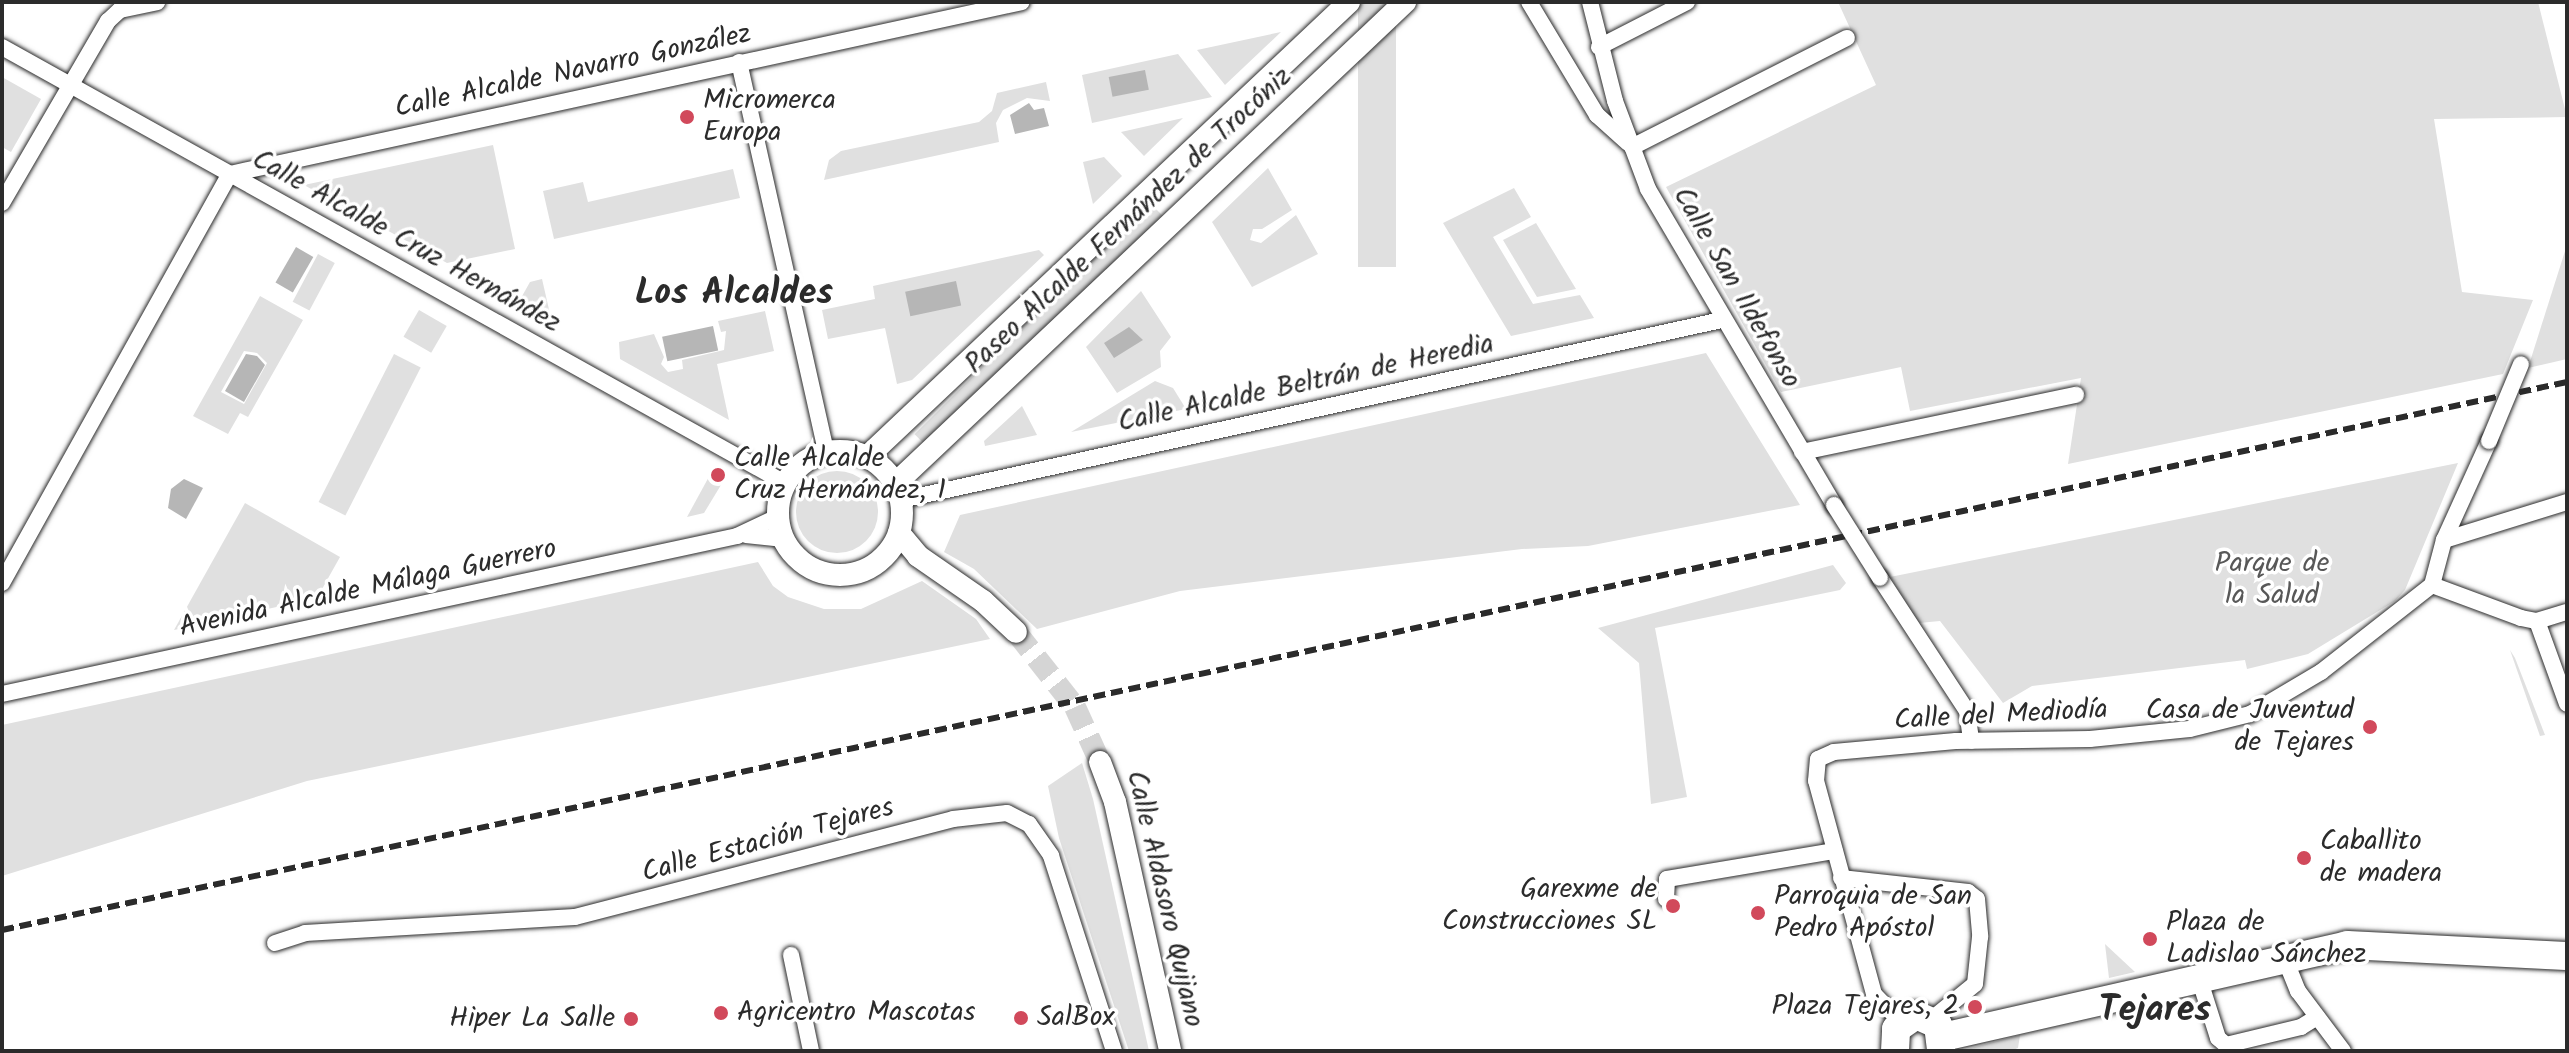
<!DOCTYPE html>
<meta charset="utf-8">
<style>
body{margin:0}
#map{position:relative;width:2569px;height:1053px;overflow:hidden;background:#fff;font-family:Kalam,sans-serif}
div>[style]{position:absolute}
.green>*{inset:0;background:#e0e0e0;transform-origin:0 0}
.round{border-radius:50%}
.water>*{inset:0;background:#b6b6b6;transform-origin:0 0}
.secondary-tunnel>*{height:22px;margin-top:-11px;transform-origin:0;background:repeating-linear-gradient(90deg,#d5d5d5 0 22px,transparent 0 33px)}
.roads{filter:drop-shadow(0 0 2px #2b2b2b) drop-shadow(0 0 2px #2b2b2b)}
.minor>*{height:16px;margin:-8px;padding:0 8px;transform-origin:8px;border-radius:8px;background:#fff}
.secondary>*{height:22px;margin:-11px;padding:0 11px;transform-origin:11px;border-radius:11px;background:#fff}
.secondary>.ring{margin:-11px;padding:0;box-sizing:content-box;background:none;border:22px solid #fff;border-radius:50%}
.trunk>*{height:28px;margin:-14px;padding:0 14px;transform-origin:14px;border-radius:14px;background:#fff}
.rail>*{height:6px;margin-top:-3px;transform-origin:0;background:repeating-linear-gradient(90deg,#2b2b2b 0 12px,transparent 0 18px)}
.bridges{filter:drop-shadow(0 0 2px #2b2b2b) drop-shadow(0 0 2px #2b2b2b)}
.minor-bridge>*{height:16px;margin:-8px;padding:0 8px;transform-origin:8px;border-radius:8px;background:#fff}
.dots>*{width:22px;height:22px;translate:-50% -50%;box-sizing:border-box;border:4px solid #fff;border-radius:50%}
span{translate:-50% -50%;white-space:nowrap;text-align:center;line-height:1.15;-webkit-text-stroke:7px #fff;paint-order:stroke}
.street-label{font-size:28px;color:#2b2b2b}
.poi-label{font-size:28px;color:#2b2b2b}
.left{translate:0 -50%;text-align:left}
.right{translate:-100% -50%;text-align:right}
.park-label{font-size:28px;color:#585858}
.district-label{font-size:36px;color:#2b2b2b;font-weight:700}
.frame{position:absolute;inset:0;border:4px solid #2b2b2b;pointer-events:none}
</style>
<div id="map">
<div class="green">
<div style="left:1358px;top:2px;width:38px;height:265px"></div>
<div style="clip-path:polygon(1838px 2px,2538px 2px,2567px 117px,2434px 119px,2462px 292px,2533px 300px,2503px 374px,2068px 464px,2081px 378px,1910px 411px,1901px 367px,1781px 392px,1666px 187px,1876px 85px)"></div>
<div style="clip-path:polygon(1281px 32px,1225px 85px,1197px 50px)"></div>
<div style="clip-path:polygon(1178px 54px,1212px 97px,1092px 123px,1082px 75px)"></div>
<div style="clip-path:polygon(2px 77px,41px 99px,11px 152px,2px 147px)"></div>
<div style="clip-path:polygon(1046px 82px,1050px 101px,1027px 98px,1003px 110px,996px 123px,999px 142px,824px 180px,829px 160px,841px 151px,979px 122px,992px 111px,997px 93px)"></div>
<div style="clip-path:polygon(1183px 118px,1144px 156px,1121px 132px)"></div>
<div style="clip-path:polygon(493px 145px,515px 249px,447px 263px,304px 185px)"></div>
<div style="clip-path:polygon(1104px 157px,1122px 176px,1093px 204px,1083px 162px)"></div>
<div style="clip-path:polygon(1268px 168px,1292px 210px,1262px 229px,1253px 229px,1250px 240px,1261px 243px,1296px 215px,1318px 254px,1252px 287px,1212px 222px)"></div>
<div style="clip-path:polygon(733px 169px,740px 198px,554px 239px,543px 191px,583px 182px,588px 202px)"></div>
<div style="clip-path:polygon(1514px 188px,1531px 217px,1493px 237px,1533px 304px,1580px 295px,1594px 318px,1511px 336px,1443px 223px)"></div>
<div style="left:1148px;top:201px;width:25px;height:330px;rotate:45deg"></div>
<div style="clip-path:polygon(1536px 223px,1576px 289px,1537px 297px,1503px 240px)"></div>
<div style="clip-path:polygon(2567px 246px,2567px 359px,2528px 368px,2566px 248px)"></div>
<div style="clip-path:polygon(1039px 250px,1044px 255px,912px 380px,897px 384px,885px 328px,828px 339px,822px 310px,875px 299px,873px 286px)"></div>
<div style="left:318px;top:254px;width:19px;height:54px;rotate:28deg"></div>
<div style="clip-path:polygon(542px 279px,550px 314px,521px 298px,530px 282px)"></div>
<div style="clip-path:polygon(1141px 291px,1171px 337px,1160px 351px,1161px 367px,1117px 393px,1086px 347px)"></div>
<div style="clip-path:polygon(evenodd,260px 296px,303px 320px,248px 417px,240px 413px,228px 434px,193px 416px,260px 296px,244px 351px,257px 353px,267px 363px,244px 404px,221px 392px,244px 351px)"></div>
<div style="left:419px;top:310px;width:32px;height:31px;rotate:30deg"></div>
<div style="clip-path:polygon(765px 311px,774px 351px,717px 364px,729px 420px,620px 359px,619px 342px,654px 334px,664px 357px,661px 364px,668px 372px,683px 369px,682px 360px,724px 350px,726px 331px,721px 332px,718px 321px)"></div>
<div style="clip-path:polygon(1706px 353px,1800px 505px,1588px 546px,1522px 549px,1180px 591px,1037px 629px,974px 569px,944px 552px,960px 515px)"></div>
<div style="left:394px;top:354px;width:30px;height:166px;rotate:27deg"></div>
<div style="clip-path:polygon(1155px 381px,1173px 388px,1186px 409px,1071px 432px)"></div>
<div style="clip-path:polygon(1022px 406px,1037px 435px,985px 446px,984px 441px)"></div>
<div style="clip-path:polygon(2458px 463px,2405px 590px,2395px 601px,2308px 654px,2247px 669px,2245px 660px,2032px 686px,2003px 703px,1940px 621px,1919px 623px,1890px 577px)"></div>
<div class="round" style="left:796px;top:471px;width:82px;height:82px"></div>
<div style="clip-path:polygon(711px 473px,724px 480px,704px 513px,687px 517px)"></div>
<div style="clip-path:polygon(245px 503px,340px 557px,317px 598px,174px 630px)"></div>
<div style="clip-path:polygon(758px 562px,773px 586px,788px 597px,824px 609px,861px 609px,922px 581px,976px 619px,990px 639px,307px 781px,2px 876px,2px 725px)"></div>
<div style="clip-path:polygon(1833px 565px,1846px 583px,1840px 590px,1655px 628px,1687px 797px,1651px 804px,1639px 663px,1598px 628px)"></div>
<div style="clip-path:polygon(2510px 650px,2515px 658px,2545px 735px,2540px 736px)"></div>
<div style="clip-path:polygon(1082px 763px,1093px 799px,1149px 1051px,1129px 1051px,1059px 838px,1048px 786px)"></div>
<div style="clip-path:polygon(2105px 944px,2135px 972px,2109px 978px)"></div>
<div style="clip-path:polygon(2020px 1035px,2018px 1048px,2011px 1051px,1960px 1051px)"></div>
</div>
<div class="water">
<div style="left:1145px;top:70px;width:20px;height:37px;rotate:79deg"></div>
<div style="clip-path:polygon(1029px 103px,1034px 110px,1044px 108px,1049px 126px,1015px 134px,1010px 115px)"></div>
<div style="left:296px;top:247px;width:20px;height:41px;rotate:30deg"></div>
<div style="left:956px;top:281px;width:25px;height:52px;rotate:78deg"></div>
<div style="left:713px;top:326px;width:25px;height:52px;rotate:78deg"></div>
<div style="clip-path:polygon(1129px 327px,1143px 340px,1114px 358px,1104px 343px)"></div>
<div style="clip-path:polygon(246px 354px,257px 356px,265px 365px,244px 402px,225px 391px)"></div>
<div style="clip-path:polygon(184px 479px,203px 488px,186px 519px,168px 508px,171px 489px)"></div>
</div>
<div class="secondary-tunnel">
<div style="left:1016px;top:632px;width:95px;rotate:51.8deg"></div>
<div style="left:1075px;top:707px;width:60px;rotate:65.6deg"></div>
</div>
<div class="roads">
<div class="minor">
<div style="left:1529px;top:2px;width:132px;rotate:59deg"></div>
<div style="left:1597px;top:115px;width:42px;rotate:42.1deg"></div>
<div style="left:1590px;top:2px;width:102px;rotate:75.8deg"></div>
<div style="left:1615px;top:101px;width:94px;rotate:69.4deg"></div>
<div style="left:1648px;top:189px;width:367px;rotate:59.5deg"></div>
<div style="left:2px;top:47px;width:896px;rotate:29.11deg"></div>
<div style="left:1599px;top:47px;width:99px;rotate:-27.1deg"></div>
<div style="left:739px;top:62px;width:400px;rotate:77.4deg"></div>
<div style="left:1632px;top:147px;width:241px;rotate:-26.9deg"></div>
<div style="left:230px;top:174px;width:810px;rotate:-12.25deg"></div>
<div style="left:2px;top:203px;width:211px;rotate:-59.8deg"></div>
<div style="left:108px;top:21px;width:16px;rotate:-43deg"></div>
<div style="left:120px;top:10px;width:38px;rotate:-12deg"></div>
<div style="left:1802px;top:452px;width:280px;rotate:-11.8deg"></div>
<div style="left:901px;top:500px;width:841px;rotate:-12.37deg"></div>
<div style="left:746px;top:535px;width:36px;rotate:6deg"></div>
<div style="left:2444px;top:540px;width:129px;rotate:-17.2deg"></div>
<div style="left:1880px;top:578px;width:159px;rotate:56.8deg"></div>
<div style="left:1967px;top:711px;width:30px;rotate:82deg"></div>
<div style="left:2px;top:583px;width:468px;rotate:-60.9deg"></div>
<div style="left:2432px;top:585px;width:95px;rotate:20.3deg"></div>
<div style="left:2521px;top:618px;width:16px;rotate:11deg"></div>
<div style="left:2537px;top:621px;width:31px;rotate:-17deg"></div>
<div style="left:2537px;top:621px;width:88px;rotate:70.1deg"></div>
<div style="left:2px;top:694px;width:752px;rotate:-12.13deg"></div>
<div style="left:737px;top:536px;width:44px;rotate:-25.4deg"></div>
<div style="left:1841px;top:878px;width:128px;rotate:6.3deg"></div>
<div style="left:1968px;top:892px;width:11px;rotate:38deg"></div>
<div style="left:1977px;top:899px;width:38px;rotate:85deg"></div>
<div style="left:1980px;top:937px;width:47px;rotate:96.1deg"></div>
<div style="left:1975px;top:984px;width:55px;rotate:140.9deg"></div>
<div style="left:1666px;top:899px;width:20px;rotate:-87deg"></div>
<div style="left:1667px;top:879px;width:170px;rotate:-9.5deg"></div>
<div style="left:275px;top:943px;width:32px;rotate:-18deg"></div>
<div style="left:305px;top:933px;width:270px;rotate:-3.4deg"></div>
<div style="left:575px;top:917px;width:390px;rotate:-14.5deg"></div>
<div style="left:953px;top:819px;width:54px;rotate:-6.3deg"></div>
<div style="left:1007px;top:813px;width:25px;rotate:27deg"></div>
<div style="left:1029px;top:824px;width:39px;rotate:55deg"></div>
<div style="left:1051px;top:856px;width:205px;rotate:72.1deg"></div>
<div style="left:791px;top:955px;width:98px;rotate:78.2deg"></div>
<div style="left:2285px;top:959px;width:35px;rotate:68deg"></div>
<div style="left:2298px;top:991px;width:75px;rotate:53.1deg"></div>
<div style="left:2199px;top:978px;width:63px;rotate:72.4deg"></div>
<div style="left:2218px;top:1038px;width:11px;rotate:41deg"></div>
<div style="left:2226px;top:1045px;width:77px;rotate:-13.5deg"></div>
<div style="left:2301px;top:1027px;width:19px;rotate:-32deg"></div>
<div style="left:1901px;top:1022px;width:39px;rotate:-134deg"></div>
<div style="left:1874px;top:994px;width:221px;rotate:-105.2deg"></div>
<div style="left:1816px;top:781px;width:22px;rotate:-85deg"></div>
<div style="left:1818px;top:759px;width:17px;rotate:-24deg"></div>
<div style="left:1834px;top:752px;width:122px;rotate:-5.2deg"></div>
<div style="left:1956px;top:741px;width:134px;rotate:-0.9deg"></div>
<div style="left:2090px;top:739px;width:100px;rotate:-5.7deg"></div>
<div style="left:2190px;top:729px;width:62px;rotate:-14deg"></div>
<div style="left:2250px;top:714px;width:82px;rotate:-30.6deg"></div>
<div style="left:2321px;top:672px;width:141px;rotate:-38.1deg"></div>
<div style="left:2432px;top:585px;width:47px;rotate:-75.1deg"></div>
<div style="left:2444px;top:540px;width:109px;rotate:-65.6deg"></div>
</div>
<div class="secondary">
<div class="ring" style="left:778px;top:451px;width:102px;height:102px"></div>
<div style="left:867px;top:457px;width:663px;rotate:-43.35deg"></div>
<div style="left:895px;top:484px;width:702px;rotate:-43.38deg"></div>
<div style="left:899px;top:533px;width:30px;rotate:50deg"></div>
<div style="left:918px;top:556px;width:79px;rotate:34.7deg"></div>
<div style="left:983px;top:601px;width:45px;rotate:43.2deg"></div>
<div style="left:1100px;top:762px;width:43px;rotate:69.4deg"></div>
<div style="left:1115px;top:802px;width:255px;rotate:77.5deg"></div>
</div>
<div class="trunk">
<div style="left:1943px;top:1037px;width:414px;rotate:-12.8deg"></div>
<div style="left:2347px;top:945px;width:220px;rotate:2.9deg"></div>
<div style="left:1895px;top:1051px;width:22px;rotate:-87deg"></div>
<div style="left:1896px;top:1029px;width:24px;rotate:-35deg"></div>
<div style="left:1916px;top:1015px;width:24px;rotate:24deg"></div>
<div style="left:1938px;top:1025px;width:26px;rotate:83deg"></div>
</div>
</div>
<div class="rail">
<div style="left:2px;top:930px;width:2623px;rotate:-12.06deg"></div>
</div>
<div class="bridges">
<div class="minor-bridge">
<div style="left:2489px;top:441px;width:83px;rotate:-67.4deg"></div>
<div style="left:1834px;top:505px;width:86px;rotate:57.8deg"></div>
</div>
</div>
<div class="dots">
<div style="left:687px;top:117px;background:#d1495b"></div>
<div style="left:718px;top:475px;background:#d1495b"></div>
<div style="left:2370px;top:727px;background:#d1495b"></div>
<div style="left:2304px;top:858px;background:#d1495b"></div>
<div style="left:1673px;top:906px;background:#d1495b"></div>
<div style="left:1758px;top:913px;background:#d1495b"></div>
<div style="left:2150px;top:939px;background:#d1495b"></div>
<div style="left:1975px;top:1007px;background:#d1495b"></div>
<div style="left:721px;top:1013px;background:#d1495b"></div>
<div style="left:1021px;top:1018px;background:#d1495b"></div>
<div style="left:631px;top:1019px;background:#d1495b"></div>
</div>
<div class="street-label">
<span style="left:573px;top:72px;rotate:-12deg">Calle Alcalde Navarro González</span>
<span style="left:1129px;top:221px;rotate:-43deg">Paseo Alcalde Fernández de Trocóniz</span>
<span style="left:406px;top:242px;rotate:29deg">Calle Alcalde Cruz Hernández</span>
<span style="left:1736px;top:288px;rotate:60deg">Calle San Ildefonso</span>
<span style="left:1306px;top:384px;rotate:-12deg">Calle Alcalde Beltrán de Heredia</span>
<span style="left:368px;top:589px;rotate:-12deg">Avenida Alcalde Málaga Guerrero</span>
<span style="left:2001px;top:716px;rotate:-3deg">Calle del Mediodía</span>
<span style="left:768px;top:841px;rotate:-15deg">Calle Estación Tejares</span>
<span style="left:1164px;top:899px;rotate:77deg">Calle Aldasoro Quijano</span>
</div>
<div class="poi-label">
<span class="left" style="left:703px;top:117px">Micromerca<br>Europa</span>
<span class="left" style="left:734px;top:475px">Calle Alcalde<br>Cruz Hernández, 1</span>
<span class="right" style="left:2354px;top:727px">Casa de Juventud<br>de Tejares</span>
<span class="left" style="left:2320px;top:858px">Caballito<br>de madera</span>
<span class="right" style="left:1657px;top:906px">Garexme de<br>Construcciones SL</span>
<span class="left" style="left:1774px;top:913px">Parroquia de San<br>Pedro Apóstol</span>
<span class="left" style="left:2166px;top:939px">Plaza de<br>Ladislao Sánchez</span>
<span class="right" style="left:1959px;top:1007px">Plaza Tejares, 2</span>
<span class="left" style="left:737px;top:1013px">Agricentro Mascotas</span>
<span class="left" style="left:1037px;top:1018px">SalBox</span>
<span class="right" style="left:615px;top:1019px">Hiper La Salle</span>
</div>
<div class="park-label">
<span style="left:2272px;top:580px">Parque de<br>la Salud</span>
</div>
<div class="district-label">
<span style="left:734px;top:294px">Los Alcaldes</span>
<span style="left:2155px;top:1011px">Tejares</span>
</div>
<div class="frame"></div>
</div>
